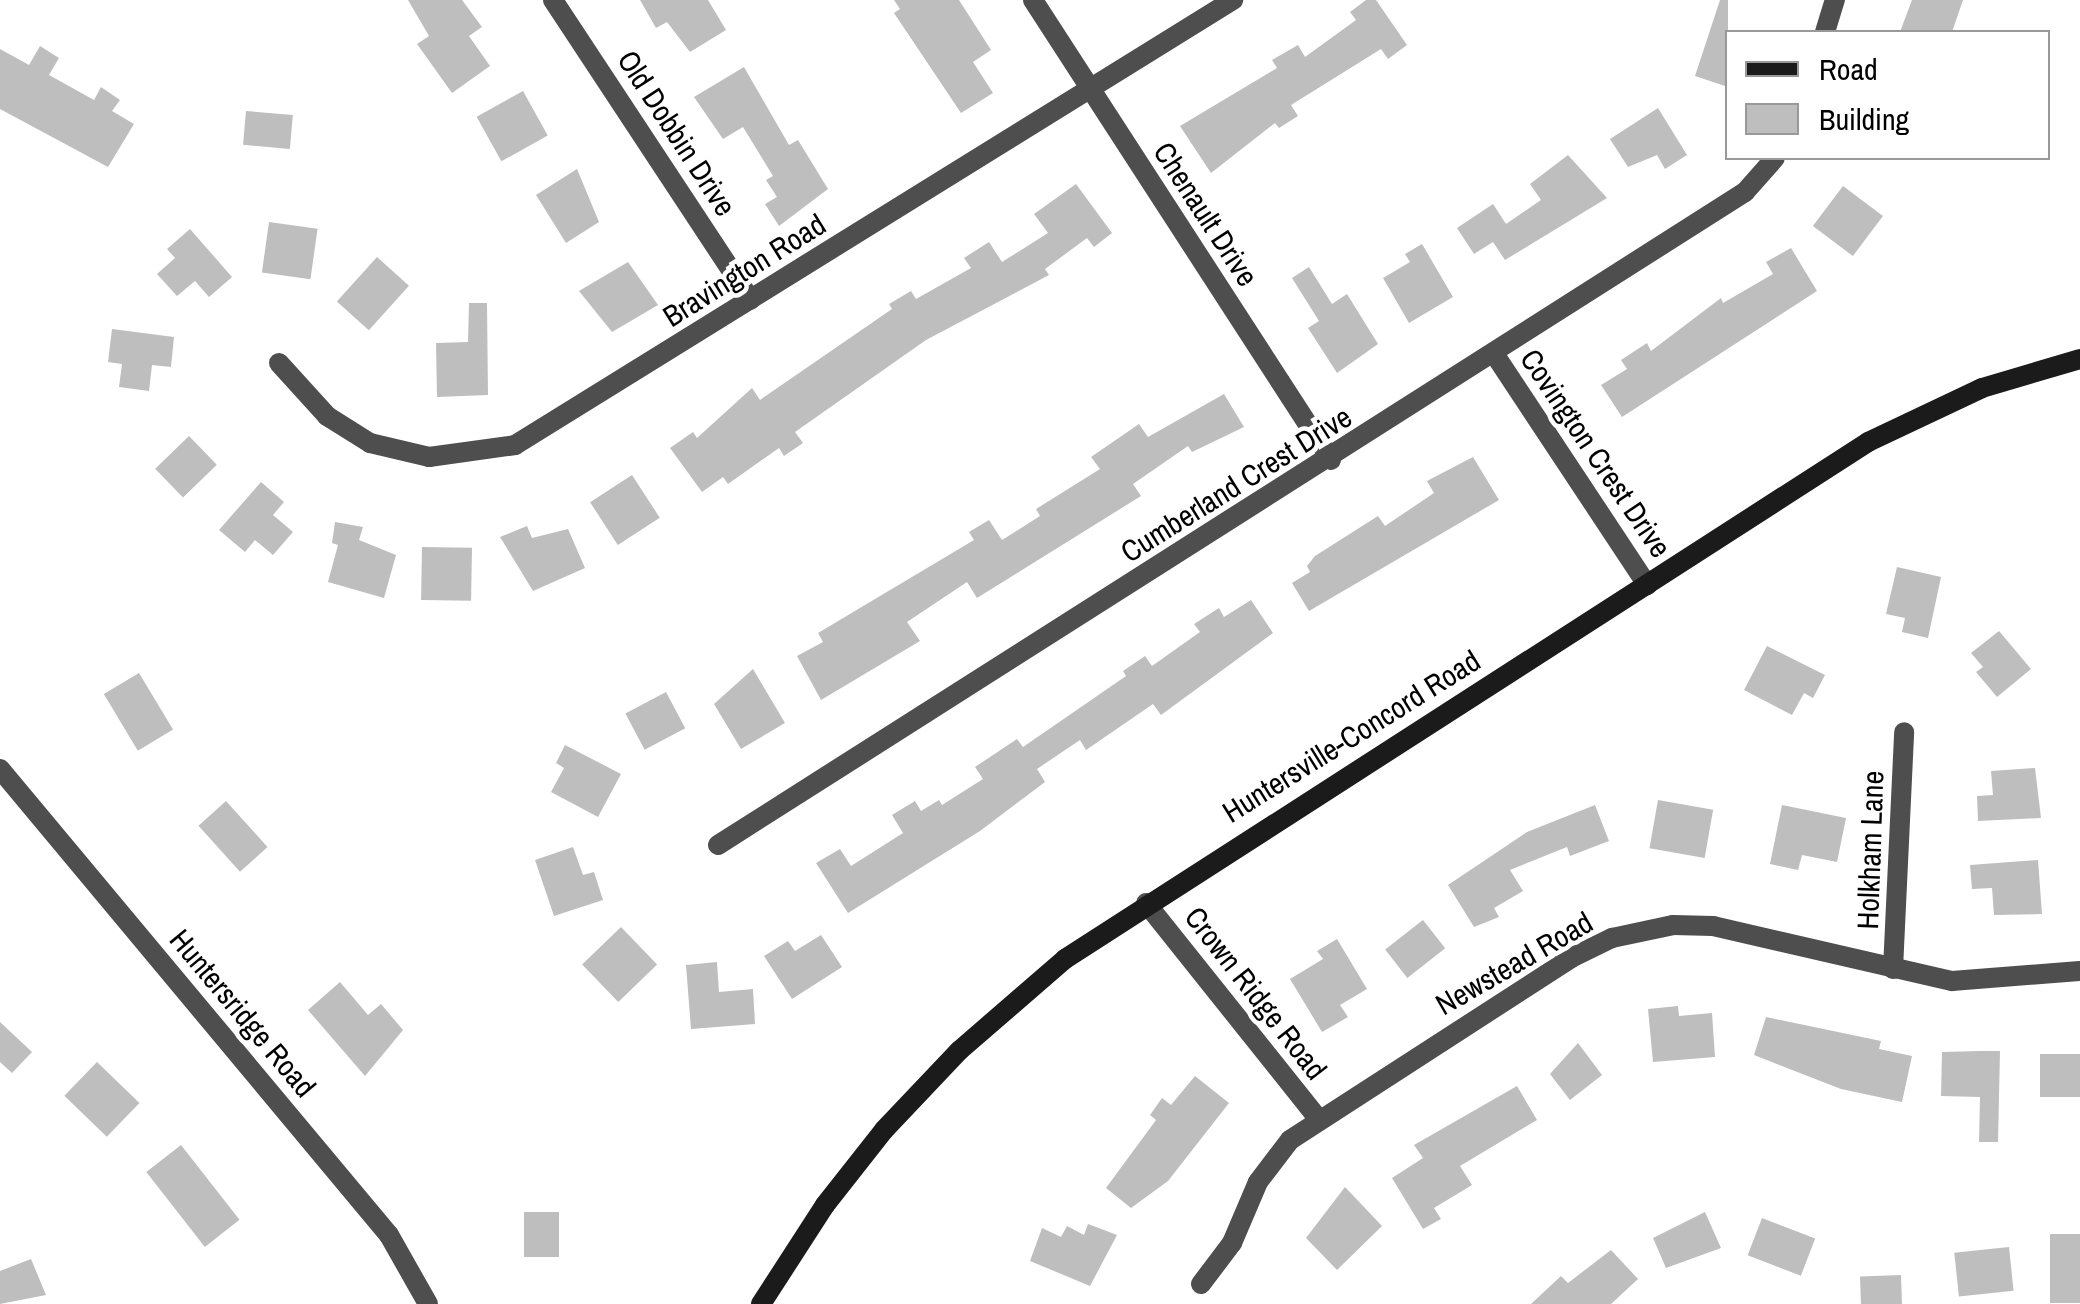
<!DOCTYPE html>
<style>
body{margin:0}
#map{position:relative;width:2080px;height:1304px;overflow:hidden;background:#fff;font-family:"Archivo Narrow",sans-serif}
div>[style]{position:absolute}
.building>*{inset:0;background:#bebebe;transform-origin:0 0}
.minor>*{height:20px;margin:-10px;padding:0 10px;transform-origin:10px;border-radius:10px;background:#4e4e4e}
.secondary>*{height:20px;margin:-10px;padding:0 10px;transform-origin:10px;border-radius:10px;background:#1b1b1b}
span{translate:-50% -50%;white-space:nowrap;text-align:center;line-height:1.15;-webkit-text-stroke:9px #fff;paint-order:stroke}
.street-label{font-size:30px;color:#000}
.legend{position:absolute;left:1725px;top:30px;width:325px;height:130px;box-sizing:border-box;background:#fff;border:2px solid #999;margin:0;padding:12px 18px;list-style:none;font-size:30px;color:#000}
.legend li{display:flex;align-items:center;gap:20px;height:50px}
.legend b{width:50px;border:2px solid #999}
</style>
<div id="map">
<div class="building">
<div style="clip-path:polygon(408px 0,462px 0,482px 27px,469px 36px,490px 66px,452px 93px,417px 44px,429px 36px)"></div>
<div style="clip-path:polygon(640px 0,708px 0,726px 30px,690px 52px,667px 22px,656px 28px)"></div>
<div style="clip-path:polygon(894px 0,959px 0,991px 50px,973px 62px,993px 93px,961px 113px,894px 13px,900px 9px)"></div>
<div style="clip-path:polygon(1366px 0,1376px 0,1407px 45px,1388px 59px,1381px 49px,1291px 105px,1298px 116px,1279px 128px,1275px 123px,1211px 173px,1180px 126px,1277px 68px,1272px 60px,1298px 45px,1305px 57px,1356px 20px,1350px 12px)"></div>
<div style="clip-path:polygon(1720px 0,1728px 0,1728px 87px,1695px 76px)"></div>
<div style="clip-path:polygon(1912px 0,1963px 0,1952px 32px,1900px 32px)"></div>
<div style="clip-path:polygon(40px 46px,59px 58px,49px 75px,94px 100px,101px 87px,120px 100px,112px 111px,134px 124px,108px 167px,0 109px,0 49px,29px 65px)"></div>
<div style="clip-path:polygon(744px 67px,789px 145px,798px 140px,828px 189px,779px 226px,765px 204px,777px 197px,766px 180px,773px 176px,743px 127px,723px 139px,694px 97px)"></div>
<div style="left:523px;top:91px;width:51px;height:53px;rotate:61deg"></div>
<div style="clip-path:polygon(1658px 108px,1687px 155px,1665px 169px,1657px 155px,1628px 167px,1610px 139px)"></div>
<div style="left:246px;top:111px;width:47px;height:34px;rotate:5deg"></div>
<div style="clip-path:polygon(1568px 155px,1607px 198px,1505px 260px,1493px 242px,1474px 254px,1457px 228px,1493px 204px,1506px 224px,1541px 200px,1530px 184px)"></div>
<div style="clip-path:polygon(577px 169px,599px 222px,566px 243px,536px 195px)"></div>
<div style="clip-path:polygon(1076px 184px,1112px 233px,1094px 247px,1087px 238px,1045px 269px,1049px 275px,926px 340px,795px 432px,803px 443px,784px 456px,779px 448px,728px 484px,723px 477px,702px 492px,670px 448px,693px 432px,697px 438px,752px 388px,760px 400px,892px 309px,889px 304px,911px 291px,916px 299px,971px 268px,964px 258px,989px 242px,1002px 262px,1048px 233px,1034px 214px)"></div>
<div style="left:1843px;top:186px;width:50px;height:50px;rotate:37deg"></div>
<div style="left:269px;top:222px;width:49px;height:51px;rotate:8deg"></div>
<div style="clip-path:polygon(190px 229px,232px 277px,209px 297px,195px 281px,177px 296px,157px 274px,175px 258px,167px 249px)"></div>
<div style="clip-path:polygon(1422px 244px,1453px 297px,1409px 323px,1383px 278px,1410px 262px,1405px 254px)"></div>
<div style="clip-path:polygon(1791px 248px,1817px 291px,1622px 417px,1601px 385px,1627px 369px,1621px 360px,1647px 343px,1651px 351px,1721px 298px,1723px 303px,1773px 274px,1766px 262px)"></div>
<div style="left:377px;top:257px;width:43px;height:60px;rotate:42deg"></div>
<div style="clip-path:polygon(628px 262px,658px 305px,612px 332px,579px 291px)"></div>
<div style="clip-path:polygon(1309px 267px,1332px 304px,1347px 294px,1378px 344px,1337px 373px,1308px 328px,1319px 321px,1292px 278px)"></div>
<div style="clip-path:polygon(469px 303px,487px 303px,488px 395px,437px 397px,436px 343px,468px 342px)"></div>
<div style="clip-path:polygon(112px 329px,174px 337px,171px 367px,152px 365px,149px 391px,119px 387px,122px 364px,108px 362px)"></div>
<div style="clip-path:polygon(1224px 394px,1244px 427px,1192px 452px,1188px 446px,1133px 484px,1141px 496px,977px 598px,967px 582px,907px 622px,920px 641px,821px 700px,797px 656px,823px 642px,818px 633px,974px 540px,969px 532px,989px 520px,1002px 540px,1040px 516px,1036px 509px,1100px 469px,1091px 457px,1139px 424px,1148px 437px)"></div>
<div style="left:189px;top:436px;width:40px;height:47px;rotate:46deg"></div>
<div style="clip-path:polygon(1473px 457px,1499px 500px,1309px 611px,1292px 583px,1310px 572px,1307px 566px,1315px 556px,1378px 516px,1385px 526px,1434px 493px,1427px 481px)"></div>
<div style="left:632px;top:475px;width:51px;height:50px;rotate:57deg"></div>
<div style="clip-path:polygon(261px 482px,284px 502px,273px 515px,293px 532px,273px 555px,255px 540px,245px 552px,219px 530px)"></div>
<div style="clip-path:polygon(335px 522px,363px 527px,359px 540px,396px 555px,384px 598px,328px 582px,338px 545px,332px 543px)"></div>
<div style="clip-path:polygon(527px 526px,532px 538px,568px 529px,585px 568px,533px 591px,500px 537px)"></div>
<div style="left:422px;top:547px;width:50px;height:53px;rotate:1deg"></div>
<div style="clip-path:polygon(1897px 567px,1941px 577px,1928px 638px,1902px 632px,1905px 618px,1886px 614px)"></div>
<div style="clip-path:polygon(1251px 600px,1273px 633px,1161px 715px,1153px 704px,1086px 750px,1080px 740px,1037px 769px,1045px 782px,980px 831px,848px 913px,816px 863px,840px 849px,851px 866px,903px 833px,892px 815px,915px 801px,921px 811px,939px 800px,942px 805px,983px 779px,975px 767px,1017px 739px,1023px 747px,1126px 676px,1123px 671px,1145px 656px,1152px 666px,1200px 632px,1194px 624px,1219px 608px,1224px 617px)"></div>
<div style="clip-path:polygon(1999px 631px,2031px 669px,1997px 697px,1976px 672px,1983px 667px,1971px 653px)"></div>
<div style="clip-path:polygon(1767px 646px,1825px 675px,1813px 698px,1804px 693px,1792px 715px,1744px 690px)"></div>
<div style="clip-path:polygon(753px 669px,785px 723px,741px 749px,714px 704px)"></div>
<div style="left:139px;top:673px;width:66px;height:41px;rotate:59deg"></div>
<div style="left:666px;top:692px;width:41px;height:46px;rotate:62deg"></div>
<div style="clip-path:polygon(565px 745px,621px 774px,598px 817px,551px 792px,564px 768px,556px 763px)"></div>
<div style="clip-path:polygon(2035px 768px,2041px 818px,1978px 821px,1977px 796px,1993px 795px,1991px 771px)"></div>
<div style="left:1658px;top:800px;width:56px;height:49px;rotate:10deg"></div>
<div style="left:226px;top:801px;width:62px;height:37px;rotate:48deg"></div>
<div style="clip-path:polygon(1595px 805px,1609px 841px,1570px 856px,1567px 847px,1510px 870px,1523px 891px,1494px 908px,1499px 917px,1474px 927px,1448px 885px,1527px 832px)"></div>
<div style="clip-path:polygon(1782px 805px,1846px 818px,1837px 862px,1802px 855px,1798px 870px,1770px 864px)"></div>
<div style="clip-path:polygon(573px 847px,583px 875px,594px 872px,603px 900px,554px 916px,535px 860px)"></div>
<div style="clip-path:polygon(2038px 860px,2042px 914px,1994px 915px,1992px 888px,1972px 889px,1970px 865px)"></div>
<div style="left:1423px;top:920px;width:36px;height:48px;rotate:52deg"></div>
<div style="left:621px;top:927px;width:52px;height:54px;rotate:46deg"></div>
<div style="clip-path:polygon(821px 935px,842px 967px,792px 999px,764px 956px,788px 941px,795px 951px)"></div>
<div style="clip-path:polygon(1337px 939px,1367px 989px,1340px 1005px,1348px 1017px,1322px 1032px,1290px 979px,1323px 959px,1317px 951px)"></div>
<div style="clip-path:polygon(717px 962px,719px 992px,753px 989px,755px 1024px,691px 1029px,686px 965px)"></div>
<div style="clip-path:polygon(340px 982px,368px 1015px,381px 1004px,403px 1030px,365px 1076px,308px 1010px)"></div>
<div style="clip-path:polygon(1678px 1006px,1679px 1016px,1712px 1013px,1715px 1057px,1653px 1062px,1648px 1009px)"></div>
<div style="clip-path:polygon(1766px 1017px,1881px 1041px,1879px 1049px,1912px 1056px,1902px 1102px,1841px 1089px,1754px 1055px)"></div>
<div style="clip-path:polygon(0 1022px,32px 1052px,12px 1073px,0 1062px)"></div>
<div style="clip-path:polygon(1578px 1043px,1602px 1075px,1570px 1100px,1550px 1074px)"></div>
<div style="clip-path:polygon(1980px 1051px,2000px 1051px,1998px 1142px,1979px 1142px,1980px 1097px,1941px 1096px,1942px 1052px)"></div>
<div style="left:2080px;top:1054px;width:43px;height:40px;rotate:90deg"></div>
<div style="left:97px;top:1062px;width:59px;height:47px;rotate:44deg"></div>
<div style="clip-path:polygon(1195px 1076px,1229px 1103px,1168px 1181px,1131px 1208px,1106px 1188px,1156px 1120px,1150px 1115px,1162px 1098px,1171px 1105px)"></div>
<div style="clip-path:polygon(1517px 1086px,1537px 1120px,1460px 1166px,1472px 1185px,1434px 1208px,1441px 1219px,1423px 1229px,1392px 1178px,1423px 1158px,1414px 1145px)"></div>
<div style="left:181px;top:1145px;width:95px;height:44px;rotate:52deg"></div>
<div style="clip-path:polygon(1345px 1187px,1382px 1226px,1337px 1270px,1306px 1238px)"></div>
<div style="left:524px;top:1212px;width:35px;height:45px"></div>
<div style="clip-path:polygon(1705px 1212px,1721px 1248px,1666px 1268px,1653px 1238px)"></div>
<div style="left:1762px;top:1218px;width:57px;height:40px;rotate:21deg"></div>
<div style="clip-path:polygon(1088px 1224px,1117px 1235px,1090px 1286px,1030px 1261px,1042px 1228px,1061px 1237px,1067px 1226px,1084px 1235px)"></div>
<div style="left:2050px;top:1234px;width:30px;height:69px"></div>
<div style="left:2009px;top:1247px;width:44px;height:55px;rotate:84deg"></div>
<div style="clip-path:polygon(1611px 1250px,1638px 1279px,1611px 1304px,1531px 1304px,1561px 1276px,1568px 1283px)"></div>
<div style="clip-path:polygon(31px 1259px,46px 1295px,0 1304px,0 1271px)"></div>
<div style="left:1901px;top:1275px;width:29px;height:41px;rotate:88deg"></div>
</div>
<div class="minor">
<div style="left:553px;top:0;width:359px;rotate:56.6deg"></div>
<div style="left:1033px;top:0;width:548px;rotate:57.06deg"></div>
<div style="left:1825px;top:32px;width:34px;rotate:-73deg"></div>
<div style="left:1495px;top:355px;width:276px;rotate:56.5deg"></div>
<div style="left:279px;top:363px;width:72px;rotate:47.8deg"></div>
<div style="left:327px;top:416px;width:51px;rotate:32.1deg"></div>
<div style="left:370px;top:443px;width:61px;rotate:13.3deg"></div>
<div style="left:429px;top:457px;width:87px;rotate:-7.9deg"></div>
<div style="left:515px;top:445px;width:845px;rotate:-31.79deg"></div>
<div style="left:0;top:769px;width:607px;rotate:50.15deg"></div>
<div style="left:389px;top:1235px;width:79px;rotate:60.5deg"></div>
<div style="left:718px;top:845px;width:1217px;rotate:-32.45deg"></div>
<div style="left:1745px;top:192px;width:45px;rotate:-48.6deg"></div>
<div style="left:1146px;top:903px;width:278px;rotate:51.4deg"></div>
<div style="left:1893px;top:969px;width:237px;rotate:-87.3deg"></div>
<div style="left:1201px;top:1284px;width:51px;rotate:-52.9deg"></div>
<div style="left:1232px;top:1243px;width:66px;rotate:-66.9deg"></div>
<div style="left:1258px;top:1182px;width:53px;rotate:-52.7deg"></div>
<div style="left:1290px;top:1140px;width:335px;rotate:-32.9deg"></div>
<div style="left:1571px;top:958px;width:46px;rotate:-26deg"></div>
<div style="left:1612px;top:938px;width:62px;rotate:-12deg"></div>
<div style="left:1673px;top:925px;width:40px;rotate:1.4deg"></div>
<div style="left:1713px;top:926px;width:245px;rotate:13deg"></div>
<div style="left:1952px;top:981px;width:128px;rotate:-4.5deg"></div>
</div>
<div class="secondary">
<div style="left:761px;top:1304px;width:118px;rotate:-57.1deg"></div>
<div style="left:825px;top:1205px;width:95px;rotate:-51.8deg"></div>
<div style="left:884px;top:1130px;width:110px;rotate:-46.5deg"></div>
<div style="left:960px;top:1050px;width:139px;rotate:-40.9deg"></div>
<div style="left:1065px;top:959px;width:955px;rotate:-32.77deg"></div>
<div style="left:1868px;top:442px;width:126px;rotate:-25.3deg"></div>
<div style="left:1982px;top:388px;width:102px;rotate:-16.5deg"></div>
</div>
<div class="street-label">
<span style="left:677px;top:133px;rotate:57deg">Old Dobbin Drive</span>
<span style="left:1206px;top:214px;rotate:57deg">Chenault Drive</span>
<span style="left:744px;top:270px;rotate:-32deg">Bravington Road</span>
<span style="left:1596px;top:453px;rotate:56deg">Covington Crest Drive</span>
<span style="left:1236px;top:484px;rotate:-32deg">Cumberland Crest Drive</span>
<span style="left:1351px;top:736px;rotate:-32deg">Huntersville-Concord Road</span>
<span style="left:1870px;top:850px;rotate:-88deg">Holkham Lane</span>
<span style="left:1514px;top:963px;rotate:-30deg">Newstead Road</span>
<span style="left:1256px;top:993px;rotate:52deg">Crown Ridge Road</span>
<span style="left:243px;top:1013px;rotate:50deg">Huntersridge Road</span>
</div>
<ul class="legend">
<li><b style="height:12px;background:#1b1b1b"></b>Road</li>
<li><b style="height:28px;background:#bebebe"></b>Building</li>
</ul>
</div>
